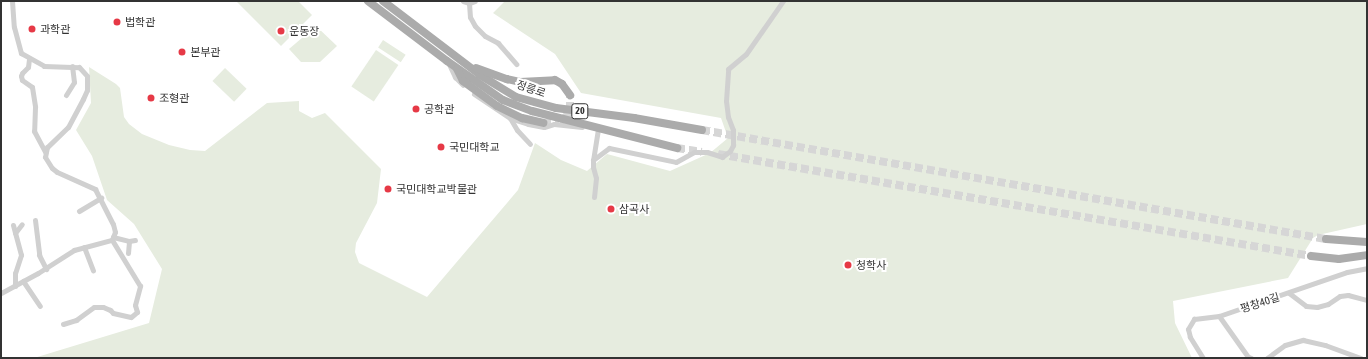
<!DOCTYPE html>
<meta charset="utf-8">
<style>
body{margin:0}
#map{position:relative;width:1368px;height:359px;overflow:hidden;background:#fff;font-family:"Asap Condensed","Noto Sans KR",sans-serif}
div>[style]{position:absolute}
.green>*{inset:0;background:#e6ecdf;transform-origin:0 0}
.primary-tunnel>*{height:8px;margin-top:-4px;transform-origin:0;background:repeating-linear-gradient(90deg,#d6d6d6 0 8px,transparent 0 12px)}
.minor>*{height:5px;margin:-2.5px;padding:0 2.5px;transform-origin:2.5px;border-radius:2.5px;background:#d0d0d0}
.primary>*{height:8px;margin:-4px;padding:0 4px;transform-origin:4px;border-radius:4px;background:#ababab}
.dots>*{width:11px;height:11px;translate:-50% -50%;box-sizing:border-box;border:2px solid #fff;border-radius:50%}
span{translate:-50% -50%;white-space:nowrap;text-align:center;line-height:1.15;-webkit-text-stroke:4px #fff;paint-order:stroke}
.shield-label span{padding:1px 3px;background:#fff;border:1px solid;border-radius:3px;-webkit-text-stroke-width:0}
.shield-label{font-size:10px;color:#333;font-weight:700}
.poi-label{font-size:11px;color:#333}
.left{translate:0 -50%;text-align:left}
.street-label{font-size:11px;color:#333}
.frame{position:absolute;inset:0;border:2px solid #333;pointer-events:none}
</style>
<div id="map">
<div class="green">
<div style="clip-path:polygon(236px 1px,298px 1px,312px 15px,281px 46px)"></div>
<div style="clip-path:polygon(505px 1px,1367px 1px,1367px 224px,1318px 235px,1313px 238px,1288px 278px,1173px 301px,1175px 323px,1192px 358px,34px 358px,149px 323px,162px 269px,134px 224px,107px 200px,92px 156px,76px 130px,91px 103px,89px 67px,116px 84px,120px 88px,124px 117px,129px 124px,142px 134px,169px 145px,190px 150px,205px 151px,267px 103px,299px 101px,299px 111px,312px 118px,325px 113px,381px 169px,377px 203px,356px 243px,355px 252px,359px 263px,427px 297px,518px 190px,535px 143px,561px 160px,587px 171px,607px 154px,670px 171px,710px 153px,728px 138px,721px 118px,581px 93px,555px 54px,493px 13px)"></div>
<div style="clip-path:polygon(316px 26px,337px 46px,320px 62px,301px 62px,289px 49px)"></div>
<div style="left:383px;top:40px;width:27px;height:9px;rotate:33deg"></div>
<div style="left:376px;top:50px;width:27px;height:44px;rotate:34deg"></div>
<div style="left:225px;top:68px;width:30px;height:18px;rotate:44deg"></div>
</div>
<div class="primary-tunnel">
<div style="left:543px;top:123px;width:16px;rotate:-7deg"></div>
<div style="left:559px;top:121px;width:8px;rotate:-30deg"></div>
<div style="left:566px;top:117px;width:8px;rotate:-60deg"></div>
<div style="left:570px;top:110px;width:15px;rotate:-90deg"></div>
<div style="left:702px;top:130px;width:633px;rotate:9.91deg"></div>
<div style="left:677px;top:148px;width:25px;rotate:9deg"></div>
<div style="left:718px;top:154px;width:602px;rotate:9.76deg"></div>
</div>
<div class="minor">
<div style="left:12px;top:1px;width:26px;rotate:86deg"></div>
<div style="left:14px;top:27px;width:27px;rotate:75deg"></div>
<div style="left:21px;top:53px;width:26px;rotate:29deg"></div>
<div style="left:44px;top:66px;width:35px;rotate:2deg"></div>
<div style="left:79px;top:67px;width:12px;rotate:48deg"></div>
<div style="left:87px;top:76px;width:14px;rotate:90deg"></div>
<div style="left:87px;top:90px;width:10px;rotate:114deg"></div>
<div style="left:83px;top:99px;width:32px;rotate:118deg"></div>
<div style="left:68px;top:127px;width:29px;rotate:136deg"></div>
<div style="left:47px;top:147px;width:10px;rotate:101deg"></div>
<div style="left:45px;top:157px;width:13px;rotate:58deg"></div>
<div style="left:52px;top:168px;width:6px;rotate:39deg"></div>
<div style="left:57px;top:172px;width:42px;rotate:24.1deg"></div>
<div style="left:95px;top:189px;width:39px;rotate:63deg"></div>
<div style="left:113px;top:224px;width:8px;rotate:76deg"></div>
<div style="left:115px;top:232px;width:5px;rotate:112deg"></div>
<div style="left:463px;top:1px;width:6px;rotate:18deg"></div>
<div style="left:469px;top:3px;width:6px;rotate:-18deg"></div>
<div style="left:469px;top:3px;width:14px;rotate:86deg"></div>
<div style="left:470px;top:17px;width:10px;rotate:61deg"></div>
<div style="left:475px;top:26px;width:14px;rotate:45deg"></div>
<div style="left:485px;top:36px;width:15px;rotate:28deg"></div>
<div style="left:498px;top:43px;width:28px;rotate:49deg"></div>
<div style="left:29px;top:59px;width:8px;rotate:97deg"></div>
<div style="left:28px;top:67px;width:8px;rotate:135deg"></div>
<div style="left:22px;top:73px;width:3px;rotate:108deg"></div>
<div style="left:21px;top:76px;width:4px;rotate:76deg"></div>
<div style="left:22px;top:80px;width:12px;rotate:35deg"></div>
<div style="left:32px;top:87px;width:20px;rotate:81deg"></div>
<div style="left:35px;top:107px;width:24px;rotate:92deg"></div>
<div style="left:34px;top:131px;width:24px;rotate:62deg"></div>
<div style="left:448px;top:62px;width:17px;rotate:65deg"></div>
<div style="left:455px;top:77px;width:11px;rotate:45deg"></div>
<div style="left:474px;top:94px;width:43px;rotate:33.7deg"></div>
<div style="left:510px;top:118px;width:19px;rotate:18deg"></div>
<div style="left:528px;top:124px;width:16px;rotate:11deg"></div>
<div style="left:544px;top:127px;width:10px;rotate:-17deg"></div>
<div style="left:554px;top:124px;width:28px;rotate:6deg"></div>
<div style="left:66px;top:95px;width:15px;rotate:-58deg"></div>
<div style="left:74px;top:82px;width:16px;rotate:-97deg"></div>
<div style="left:510px;top:118px;width:14px;rotate:60deg"></div>
<div style="left:517px;top:130px;width:19px;rotate:47deg"></div>
<div style="left:598px;top:129px;width:31px;rotate:99deg"></div>
<div style="left:593px;top:160px;width:20px;rotate:-37deg"></div>
<div style="left:609px;top:148px;width:68px;rotate:11.8deg"></div>
<div style="left:676px;top:162px;width:21px;rotate:-29deg"></div>
<div style="left:694px;top:152px;width:13px"></div>
<div style="left:707px;top:152px;width:16px;rotate:18deg"></div>
<div style="left:722px;top:157px;width:10px;rotate:-37deg"></div>
<div style="left:730px;top:151px;width:7px;rotate:-63deg"></div>
<div style="left:733px;top:145px;width:15px;rotate:-90deg"></div>
<div style="left:733px;top:130px;width:14px;rotate:-111deg"></div>
<div style="left:728px;top:117px;width:16px;rotate:-97deg"></div>
<div style="left:726px;top:101px;width:32px;rotate:-86deg"></div>
<div style="left:728px;top:69px;width:23px;rotate:-40deg"></div>
<div style="left:746px;top:54px;width:65px;rotate:-55.1deg"></div>
<div style="left:593px;top:160px;width:7px;rotate:90deg"></div>
<div style="left:593px;top:167px;width:11px;rotate:75deg"></div>
<div style="left:596px;top:178px;width:19px;rotate:96deg"></div>
<div style="left:79px;top:211px;width:26px;rotate:-31deg"></div>
<div style="left:35px;top:220px;width:35px;rotate:83deg"></div>
<div style="left:39px;top:255px;width:16px;rotate:63deg"></div>
<div style="left:13px;top:225px;width:31px;rotate:75deg"></div>
<div style="left:21px;top:255px;width:19px;rotate:108deg"></div>
<div style="left:15px;top:273px;width:13px;rotate:90deg"></div>
<div style="left:15px;top:233px;width:11px;rotate:-52deg"></div>
<div style="left:84px;top:247px;width:25px;rotate:69deg"></div>
<div style="left:128px;top:253px;width:12px;rotate:-85deg"></div>
<div style="left:23px;top:281px;width:30px;rotate:56deg"></div>
<div style="left:1px;top:293px;width:42px;rotate:-28.4deg"></div>
<div style="left:38px;top:273px;width:43px;rotate:-32.6deg"></div>
<div style="left:74px;top:250px;width:39px;rotate:-15deg"></div>
<div style="left:112px;top:240px;width:3px;rotate:-72deg"></div>
<div style="left:113px;top:237px;width:16px;rotate:14deg"></div>
<div style="left:129px;top:241px;width:6px;rotate:-9deg"></div>
<div style="left:1289px;top:293px;width:21px;rotate:37deg"></div>
<div style="left:1306px;top:306px;width:11px;rotate:5deg"></div>
<div style="left:1317px;top:307px;width:11px;rotate:-15deg"></div>
<div style="left:1328px;top:304px;width:14px;rotate:-34deg"></div>
<div style="left:1340px;top:296px;width:8px;rotate:-7deg"></div>
<div style="left:1348px;top:295px;width:20px;rotate:15deg"></div>
<div style="left:1219px;top:316px;width:50px;rotate:54.7deg"></div>
<div style="left:1248px;top:357px;width:3px;rotate:18deg"></div>
<div style="left:63px;top:324px;width:14px;rotate:-17deg"></div>
<div style="left:76px;top:320px;width:22px;rotate:-36deg"></div>
<div style="left:94px;top:307px;width:9px"></div>
<div style="left:103px;top:307px;width:8px;rotate:23deg"></div>
<div style="left:110px;top:310px;width:4px;rotate:45deg"></div>
<div style="left:113px;top:313px;width:18px;rotate:13deg"></div>
<div style="left:131px;top:317px;width:8px;rotate:-40deg"></div>
<div style="left:137px;top:312px;width:7px;rotate:-106deg"></div>
<div style="left:135px;top:305px;width:20px;rotate:-75deg"></div>
<div style="left:140px;top:286px;width:54px;rotate:-121.3deg"></div>
<div style="left:1203px;top:358px;width:25px;rotate:-122deg"></div>
<div style="left:1190px;top:337px;width:8px;rotate:-104deg"></div>
<div style="left:1188px;top:329px;width:12px;rotate:-59deg"></div>
<div style="left:1194px;top:319px;width:25px;rotate:-7deg"></div>
<div style="left:1219px;top:316px;width:135px;rotate:-19deg"></div>
<div style="left:1347px;top:272px;width:20px;rotate:-11deg"></div>
<div style="left:1267px;top:358px;width:22px;rotate:-36deg"></div>
<div style="left:1285px;top:345px;width:19px;rotate:-16deg"></div>
<div style="left:1303px;top:340px;width:23px;rotate:13deg"></div>
<div style="left:1325px;top:345px;width:38px;rotate:20deg"></div>
</div>
<div class="primary">
<div style="left:368px;top:1px;width:99px;rotate:37.2deg"></div>
<div style="left:447px;top:61px;width:68px;rotate:34.9deg"></div>
<div style="left:503px;top:100px;width:31px;rotate:21deg"></div>
<div style="left:532px;top:111px;width:150px;rotate:14.3deg"></div>
<div style="left:383px;top:1px;width:122px;rotate:37.3deg"></div>
<div style="left:480px;top:75px;width:42px;rotate:31.4deg"></div>
<div style="left:516px;top:97px;width:41px;rotate:15.4deg"></div>
<div style="left:556px;top:108px;width:79px;rotate:7.3deg"></div>
<div style="left:634px;top:118px;width:69px;rotate:10deg"></div>
<div style="left:476px;top:68px;width:33px;rotate:20deg"></div>
<div style="left:507px;top:79px;width:13px;rotate:13deg"></div>
<div style="left:520px;top:82px;width:35px;rotate:-3deg"></div>
<div style="left:555px;top:80px;width:8px;rotate:30deg"></div>
<div style="left:562px;top:84px;width:14px;rotate:54deg"></div>
<div style="left:457px;top:69px;width:13px;rotate:63deg"></div>
<div style="left:463px;top:81px;width:42px;rotate:36.3deg"></div>
<div style="left:497px;top:106px;width:28px;rotate:26deg"></div>
<div style="left:522px;top:118px;width:22px;rotate:13deg"></div>
<div style="left:1326px;top:239px;width:41px;rotate:4.2deg"></div>
<div style="left:1311px;top:256px;width:28px;rotate:6deg"></div>
<div style="left:1339px;top:259px;width:28px;rotate:-8deg"></div>
</div>
<div class="dots">
<div style="left:117px;top:22px;background:#e63946"></div>
<div style="left:32px;top:29px;background:#e63946"></div>
<div style="left:281px;top:31px;background:#e63946"></div>
<div style="left:182px;top:52px;background:#e63946"></div>
<div style="left:151px;top:98px;background:#e63946"></div>
<div style="left:416px;top:109px;background:#e63946"></div>
<div style="left:441px;top:147px;background:#e63946"></div>
<div style="left:388px;top:189px;background:#e63946"></div>
<div style="left:611px;top:209px;background:#e63946"></div>
<div style="left:848px;top:265px;background:#e63946"></div>
</div>
<div class="shield-label">
<span style="left:580px;top:111px">20</span>
</div>
<div class="poi-label">
<span class="left" style="left:125px;top:22px">법학관</span>
<span class="left" style="left:40px;top:29px">과학관</span>
<span class="left" style="left:289px;top:31px">운동장</span>
<span class="left" style="left:190px;top:52px">본부관</span>
<span class="left" style="left:159px;top:98px">조형관</span>
<span class="left" style="left:424px;top:109px">공학관</span>
<span class="left" style="left:449px;top:147px">국민대학교</span>
<span class="left" style="left:396px;top:189px">국민대학교박물관</span>
<span class="left" style="left:619px;top:209px">삼곡사</span>
<span class="left" style="left:856px;top:265px">청학사</span>
</div>
<div class="street-label">
<span style="left:531px;top:89px;rotate:19deg">정릉로</span>
<span style="left:1260px;top:303px;rotate:-18deg">평창40길</span>
</div>
<div class="frame"></div>
</div>
